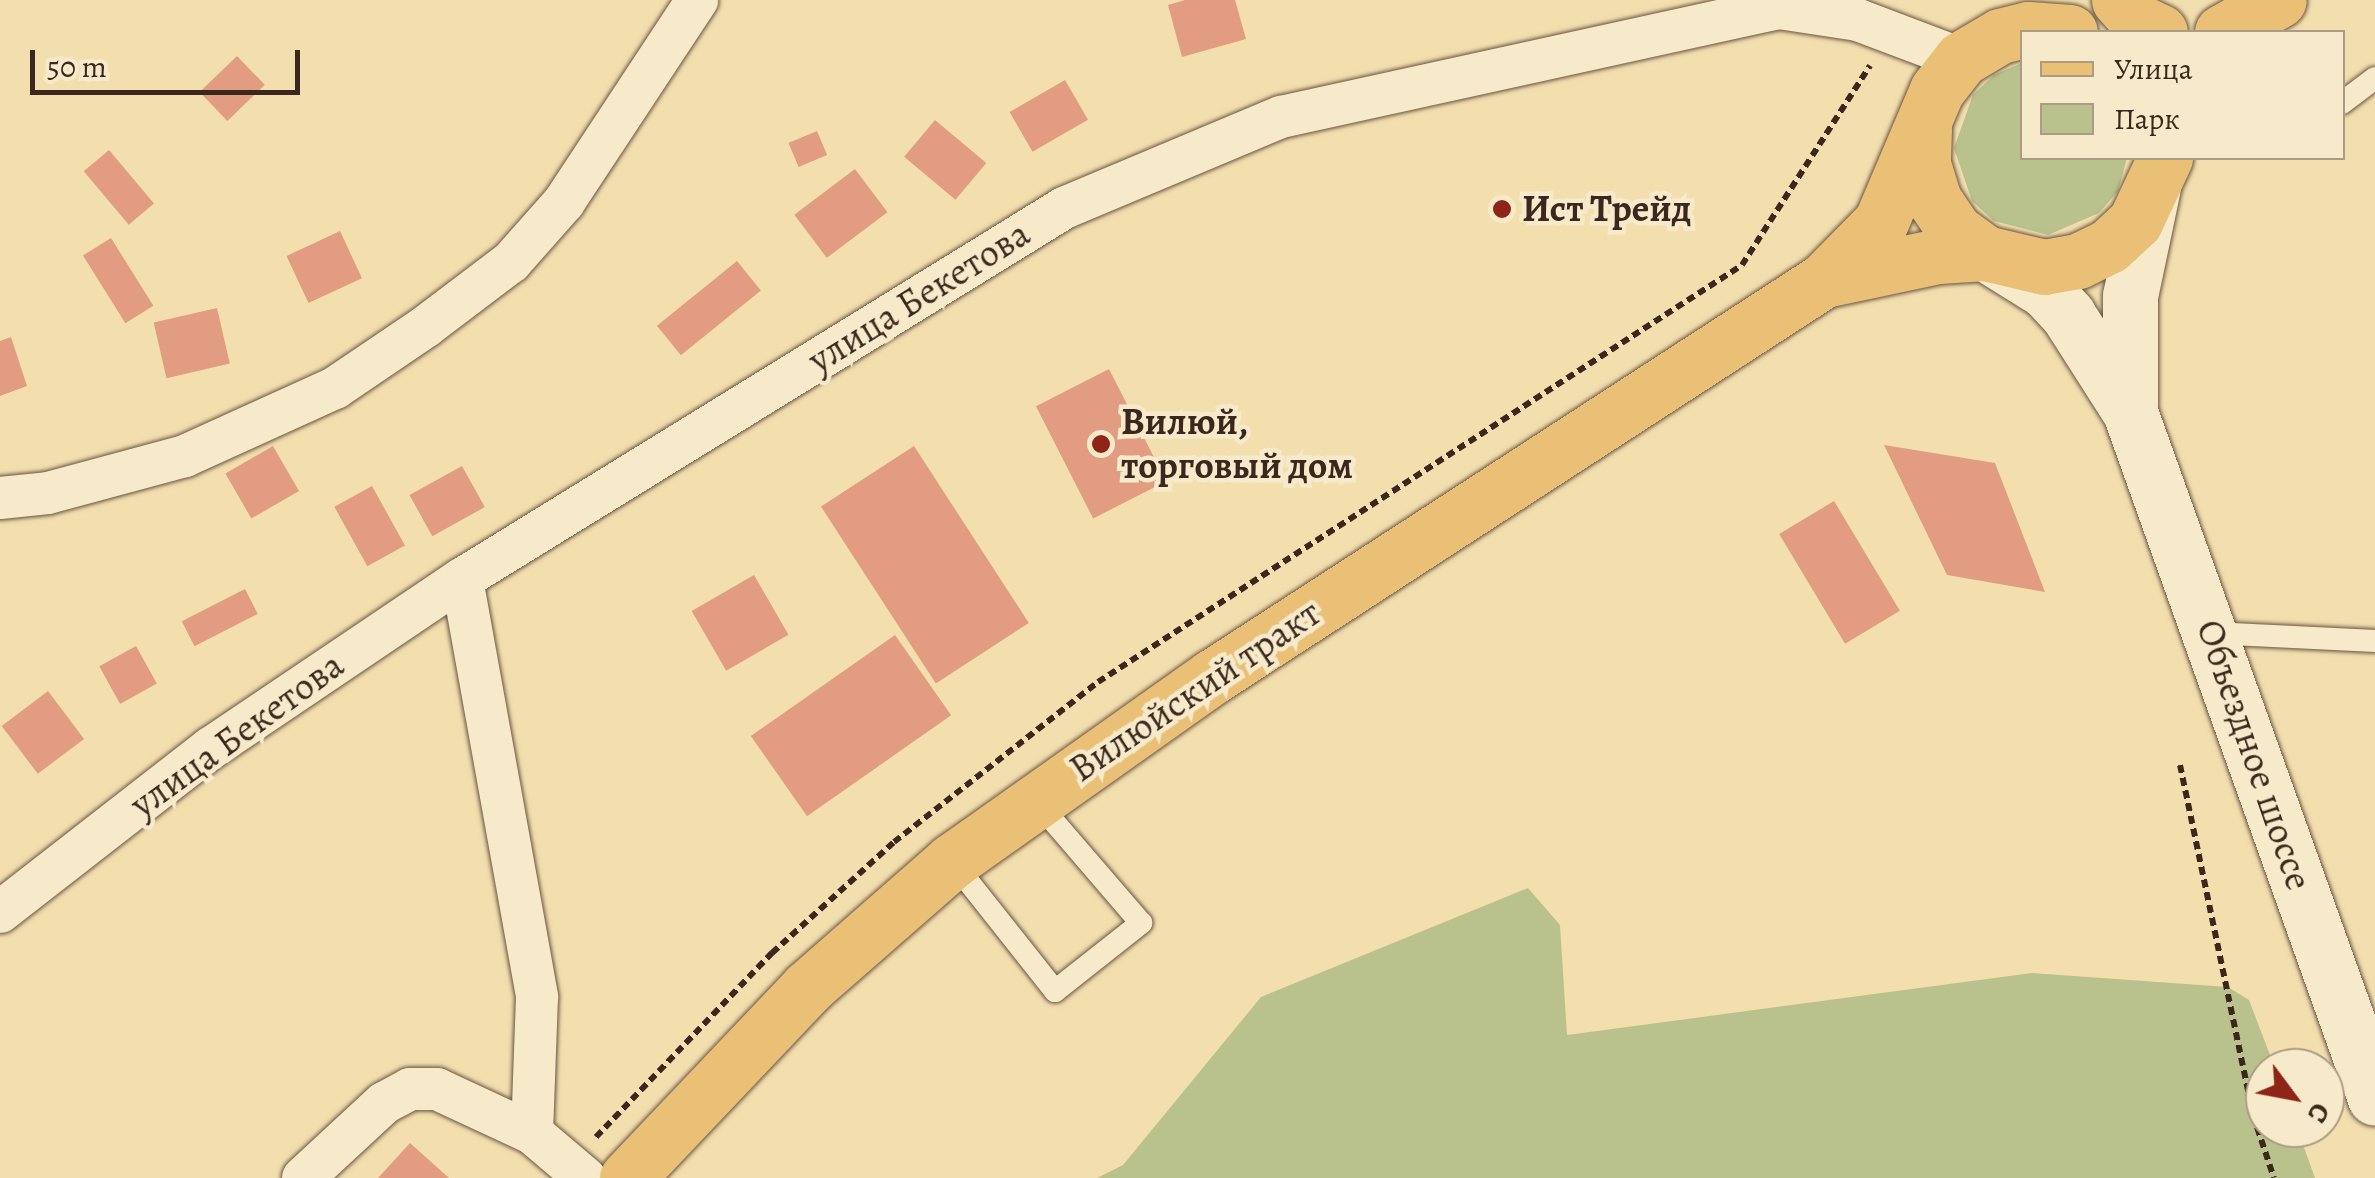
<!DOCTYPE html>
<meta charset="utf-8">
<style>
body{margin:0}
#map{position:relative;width:2375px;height:1178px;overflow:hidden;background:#f3dfae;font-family:Alegreya,serif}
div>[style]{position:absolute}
.green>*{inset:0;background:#b9c28c}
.building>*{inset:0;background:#e29c82;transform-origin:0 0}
.path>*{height:6px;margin-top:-3px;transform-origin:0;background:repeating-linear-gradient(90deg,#3b271e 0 8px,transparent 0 13px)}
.roads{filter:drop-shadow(0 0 2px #695542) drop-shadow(0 0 2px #695542)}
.lane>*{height:22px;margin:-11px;padding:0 11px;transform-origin:11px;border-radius:11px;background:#f7eaca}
.street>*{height:42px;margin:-21px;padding:0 21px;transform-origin:21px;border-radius:21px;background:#f7eaca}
.secondary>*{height:55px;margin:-27.5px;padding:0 27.5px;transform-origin:27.5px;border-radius:27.5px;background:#f7eaca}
.primary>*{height:55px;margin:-27.5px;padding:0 27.5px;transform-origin:27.5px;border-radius:27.5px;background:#eac077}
.dots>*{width:28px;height:28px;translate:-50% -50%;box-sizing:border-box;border:5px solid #f7eaca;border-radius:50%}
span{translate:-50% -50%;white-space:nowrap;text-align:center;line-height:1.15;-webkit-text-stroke:9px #f7eaca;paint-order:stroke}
.poi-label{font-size:38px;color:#3b271e;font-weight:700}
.left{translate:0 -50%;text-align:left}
.street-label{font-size:38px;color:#3b271e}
.legend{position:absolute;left:2020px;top:30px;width:325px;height:130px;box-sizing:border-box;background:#f7eaca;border:2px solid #ac9c85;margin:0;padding:12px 18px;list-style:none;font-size:30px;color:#3b271e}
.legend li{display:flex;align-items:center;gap:20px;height:50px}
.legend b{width:50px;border:2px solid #ac9c85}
.north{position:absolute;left:2245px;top:1048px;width:100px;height:100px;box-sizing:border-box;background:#f7eaca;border:2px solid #ac9c85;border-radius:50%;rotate:122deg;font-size:28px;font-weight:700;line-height:40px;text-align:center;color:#3b271e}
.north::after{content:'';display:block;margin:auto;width:35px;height:45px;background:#8f2418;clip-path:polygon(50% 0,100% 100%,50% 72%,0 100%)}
.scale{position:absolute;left:30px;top:50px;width:270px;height:45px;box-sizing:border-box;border:5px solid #3b271e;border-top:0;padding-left:12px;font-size:30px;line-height:35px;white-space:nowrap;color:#3b271e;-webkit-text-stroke:8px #f7eaca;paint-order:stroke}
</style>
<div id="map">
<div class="green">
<div style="clip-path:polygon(2022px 63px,2022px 158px,2127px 158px,2118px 191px,2099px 213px,2048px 235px,1994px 221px,1972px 201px,1954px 148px,1973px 95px,1994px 75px)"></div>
<div style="clip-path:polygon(1528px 888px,1560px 925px,1567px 1035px,2032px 973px,2228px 987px,2249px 1000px,2275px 1068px,2265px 1068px,2265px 1128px,2297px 1128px,2315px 1178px,1097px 1178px,1123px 1165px,1261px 997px)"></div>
</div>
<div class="building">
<div style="clip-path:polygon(1185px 0,1235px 0,1246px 39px,1182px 57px,1168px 5px)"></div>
<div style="left:237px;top:56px;width:40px;height:52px;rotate:46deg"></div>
<div style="left:1065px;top:80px;width:46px;height:64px;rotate:60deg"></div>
<div style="left:935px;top:120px;width:67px;height:48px;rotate:40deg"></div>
<div style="left:817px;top:131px;width:26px;height:31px;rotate:67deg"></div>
<div style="left:109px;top:150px;width:70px;height:33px;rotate:50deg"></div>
<div style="left:855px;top:169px;width:54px;height:76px;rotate:53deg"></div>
<div style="left:340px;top:231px;width:52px;height:59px;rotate:65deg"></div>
<div style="left:111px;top:238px;width:80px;height:33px;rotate:58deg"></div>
<div style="left:737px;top:261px;width:38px;height:103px;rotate:51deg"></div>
<div style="left:217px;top:308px;width:57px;height:65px;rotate:77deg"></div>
<div style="clip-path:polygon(11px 337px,27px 386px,0 396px,0 341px)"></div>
<div style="left:1109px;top:369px;width:126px;height:82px;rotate:63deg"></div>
<div style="clip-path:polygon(1884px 445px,1995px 463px,2045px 592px,1947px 575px)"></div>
<div style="left:273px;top:446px;width:52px;height:55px;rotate:60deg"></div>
<div style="left:914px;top:446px;width:211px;height:111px;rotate:57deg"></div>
<div style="left:462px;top:466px;width:47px;height:60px;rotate:61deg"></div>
<div style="left:372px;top:486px;width:68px;height:43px;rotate:61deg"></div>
<div style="left:1834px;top:501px;width:128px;height:64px;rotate:59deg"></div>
<div style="left:754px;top:575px;width:69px;height:72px;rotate:60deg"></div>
<div style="left:245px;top:589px;width:28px;height:71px;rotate:63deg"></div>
<div style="left:895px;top:635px;width:98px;height:176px;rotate:55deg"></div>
<div style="left:136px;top:646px;width:43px;height:42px;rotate:61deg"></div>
<div style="left:48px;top:691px;width:60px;height:58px;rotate:53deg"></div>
<div style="clip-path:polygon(410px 1143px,449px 1178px,378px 1178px)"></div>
</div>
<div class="path">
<div style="left:2180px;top:765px;width:358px;rotate:78.2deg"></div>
<div style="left:2253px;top:1115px;width:66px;rotate:71.6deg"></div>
<div style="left:596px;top:1137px;width:255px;rotate:-46.3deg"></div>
<div style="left:772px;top:953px;width:165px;rotate:-42.3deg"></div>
<div style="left:894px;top:842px;width:259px;rotate:-38.1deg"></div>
<div style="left:1098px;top:682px;width:767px;rotate:-32.92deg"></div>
<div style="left:1742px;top:265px;width:237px;rotate:-57.3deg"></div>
</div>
<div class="roads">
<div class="lane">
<div style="left:2342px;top:103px;width:41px;rotate:-37.1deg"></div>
<div style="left:2212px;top:633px;width:163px;rotate:2.8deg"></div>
<div style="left:952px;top:861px;width:166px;rotate:51.6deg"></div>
<div style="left:1055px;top:991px;width:110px;rotate:-38.3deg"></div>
<div style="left:1141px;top:923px;width:161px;rotate:-130.7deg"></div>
</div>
<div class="street">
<div style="left:0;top:498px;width:48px;rotate:-5.9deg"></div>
<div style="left:48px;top:493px;width:142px;rotate:-15.1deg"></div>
<div style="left:185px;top:456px;width:165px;rotate:-24.4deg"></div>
<div style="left:335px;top:388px;width:109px;rotate:-34.1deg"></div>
<div style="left:425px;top:327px;width:108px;rotate:-37.1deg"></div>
<div style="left:511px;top:262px;width:80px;rotate:-48.5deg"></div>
<div style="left:564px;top:202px;width:242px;rotate:-56.6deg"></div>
<div style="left:462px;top:579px;width:425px;rotate:79.8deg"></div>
<div style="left:537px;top:997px;width:136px;rotate:92.1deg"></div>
<div style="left:0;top:912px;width:267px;rotate:-37.9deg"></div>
<div style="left:211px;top:748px;width:303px;rotate:-34deg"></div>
<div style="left:462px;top:579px;width:707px;rotate:-31.64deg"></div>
<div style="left:1064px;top:208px;width:235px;rotate:-22.8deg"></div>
<div style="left:1281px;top:117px;width:510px;rotate:-12.35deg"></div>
<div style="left:1779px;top:8px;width:80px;rotate:8.6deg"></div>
<div style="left:1858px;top:20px;width:110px;rotate:20.7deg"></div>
<div style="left:303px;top:1178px;width:110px;rotate:-42.8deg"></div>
<div style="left:384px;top:1103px;width:30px;rotate:-28deg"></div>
<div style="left:410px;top:1089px;width:27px"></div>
<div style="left:437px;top:1089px;width:105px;rotate:24.9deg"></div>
<div style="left:532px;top:1133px;width:70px;rotate:40.3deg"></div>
</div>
<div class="secondary">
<div style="left:1988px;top:255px;width:68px;rotate:31.8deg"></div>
<div style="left:2046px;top:291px;width:33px;rotate:47deg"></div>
<div style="left:2068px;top:315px;width:115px;rotate:57.4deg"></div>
<div style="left:2130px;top:412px;width:728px;rotate:70.35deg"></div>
<div style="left:2130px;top:404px;width:108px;rotate:-90deg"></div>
<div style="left:2130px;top:296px;width:111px;rotate:-78.1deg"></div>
</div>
<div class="primary">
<div style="left:2119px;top:0;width:30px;rotate:48deg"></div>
<div style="left:2139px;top:22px;width:23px;rotate:25deg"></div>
<div style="left:2222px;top:32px;width:65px;rotate:-29.3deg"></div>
<div style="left:1924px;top:129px;width:35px;rotate:92deg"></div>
<div style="left:1923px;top:164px;width:38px;rotate:73deg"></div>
<div style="left:1934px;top:200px;width:37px;rotate:56deg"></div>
<div style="left:1955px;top:231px;width:37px;rotate:36deg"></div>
<div style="left:1985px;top:253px;width:61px;rotate:13.3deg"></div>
<div style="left:2044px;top:267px;width:35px;rotate:-10deg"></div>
<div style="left:2078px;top:261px;width:34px;rotate:-26deg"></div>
<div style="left:2109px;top:246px;width:35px;rotate:-43deg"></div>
<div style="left:2135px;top:222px;width:71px;rotate:-64.9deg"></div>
<div style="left:1824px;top:280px;width:116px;rotate:-11.9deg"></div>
<div style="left:1938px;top:256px;width:47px;rotate:-3.7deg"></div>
<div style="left:627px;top:1178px;width:262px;rotate:-46.5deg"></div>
<div style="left:807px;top:988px;width:193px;rotate:-41.2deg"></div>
<div style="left:952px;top:861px;width:319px;rotate:-35.3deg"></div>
<div style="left:1212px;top:677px;width:729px;rotate:-32.97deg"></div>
<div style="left:1824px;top:280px;width:81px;rotate:-45.5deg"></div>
<div style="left:1881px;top:222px;width:143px;rotate:-67deg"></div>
<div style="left:1937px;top:90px;width:39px;rotate:-52deg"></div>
<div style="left:1961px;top:59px;width:45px;rotate:-30.5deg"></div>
<div style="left:2000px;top:36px;width:29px;rotate:-14deg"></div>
<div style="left:2028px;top:29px;width:42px;rotate:4.1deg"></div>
</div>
</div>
<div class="dots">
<div style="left:1502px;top:209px;background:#8f2418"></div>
<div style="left:1101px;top:444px;background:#8f2418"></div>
</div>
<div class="poi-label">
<span class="left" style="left:1522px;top:209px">Ист Трейд</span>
<span class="left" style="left:1121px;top:444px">Вилюй,<br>торговый дом</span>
</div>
<div class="street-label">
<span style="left:919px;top:297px;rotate:-32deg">улица Бекетова</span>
<span style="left:1195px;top:691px;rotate:-34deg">Вилюйский тракт</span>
<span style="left:237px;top:735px;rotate:-36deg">улица Бекетова</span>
<span style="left:2254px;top:755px;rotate:71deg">Объездное шоссе</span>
</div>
<ul class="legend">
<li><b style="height:12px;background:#eac077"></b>Улица</li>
<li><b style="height:28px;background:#b9c28c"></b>Парк</li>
</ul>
<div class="north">С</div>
<div class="scale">50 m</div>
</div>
